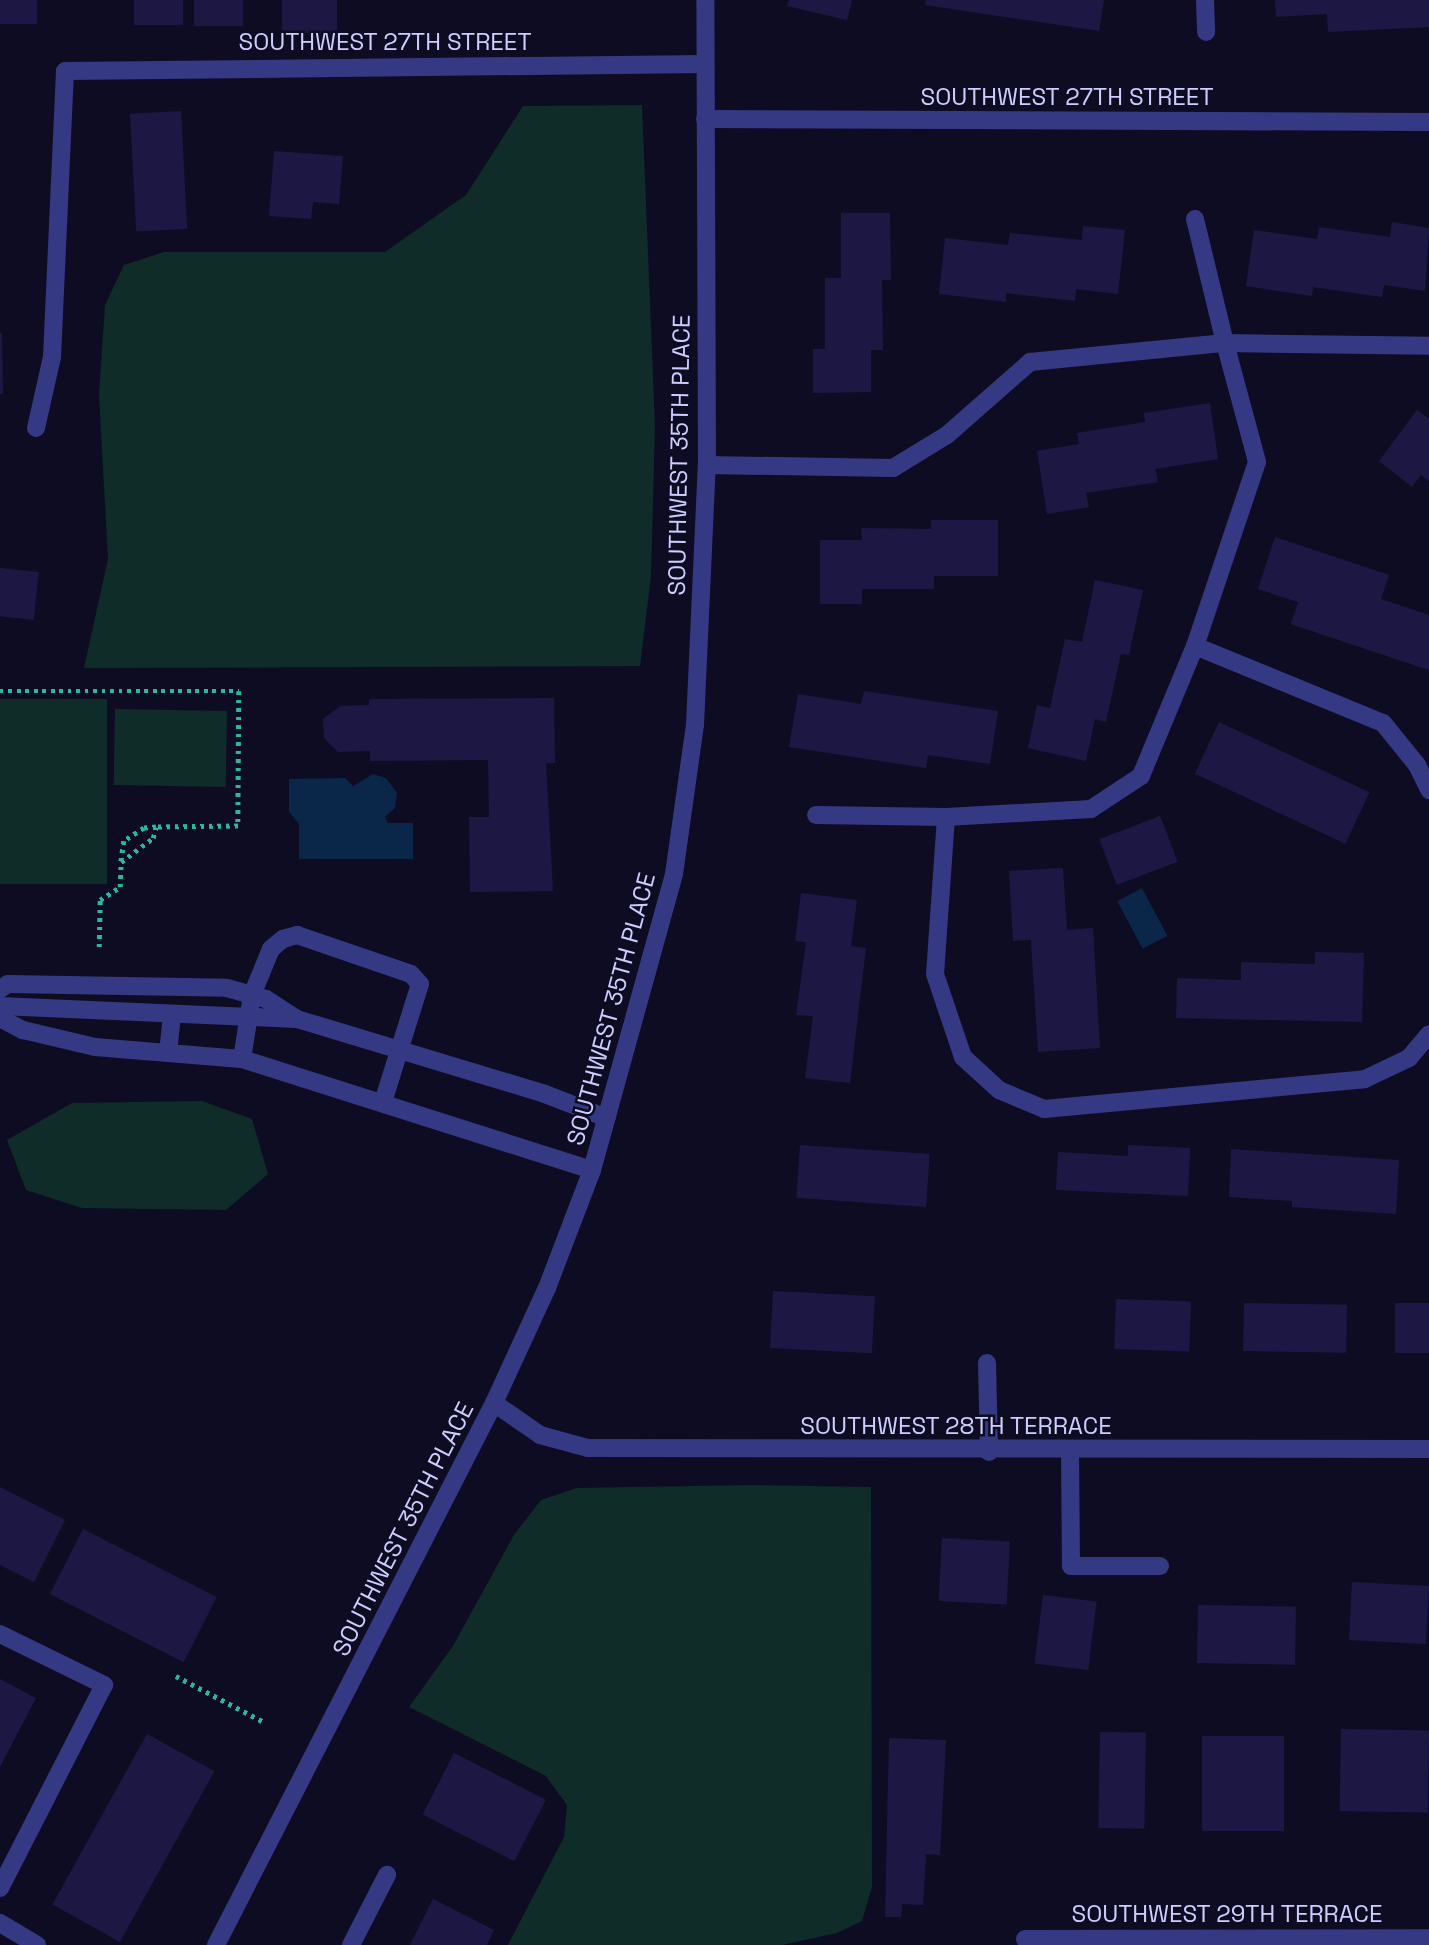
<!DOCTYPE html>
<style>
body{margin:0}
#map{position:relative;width:1429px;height:1945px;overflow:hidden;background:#0e0c22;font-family:"Space Grotesk",sans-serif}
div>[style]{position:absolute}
.green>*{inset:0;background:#0f2c28;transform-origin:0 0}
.water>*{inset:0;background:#0a2648;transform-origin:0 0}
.building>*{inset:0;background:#1d1843;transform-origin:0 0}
.path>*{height:4.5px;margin-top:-2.25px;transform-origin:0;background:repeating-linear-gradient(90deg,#29b7a3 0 3.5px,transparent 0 8.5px)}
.minor>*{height:18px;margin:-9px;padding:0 9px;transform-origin:9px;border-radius:9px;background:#353983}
span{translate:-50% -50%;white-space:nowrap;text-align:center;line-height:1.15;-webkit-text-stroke:5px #0e0c22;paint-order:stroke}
.street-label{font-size:24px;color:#cecdff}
</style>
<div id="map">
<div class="green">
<div style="clip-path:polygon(642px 105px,655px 426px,651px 576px,640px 666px,84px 668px,108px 559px,99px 395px,105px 305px,124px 265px,164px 252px,385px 252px,466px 195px,523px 106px)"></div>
<div style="left:0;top:699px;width:107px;height:185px"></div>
<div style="left:115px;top:709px;width:112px;height:76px;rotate:1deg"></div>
<div style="clip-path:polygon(202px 1101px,252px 1119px,268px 1174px,226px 1210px,82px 1208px,26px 1190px,7px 1140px,72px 1103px)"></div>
<div style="clip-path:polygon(753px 1485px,871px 1487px,872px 1887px,862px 1921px,837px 1933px,782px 1945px,508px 1945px,564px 1837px,567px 1805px,546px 1776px,409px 1707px,453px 1646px,514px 1535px,541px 1500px,577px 1488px)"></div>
</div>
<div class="water">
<div style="clip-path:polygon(373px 774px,386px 778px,397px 793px,395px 808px,385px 817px,388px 823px,413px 823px,413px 859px,299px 859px,299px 824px,289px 812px,289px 779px,345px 778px,353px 786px)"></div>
<div style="left:1142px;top:888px;width:54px;height:28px;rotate:62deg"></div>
</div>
<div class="building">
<div style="left:0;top:0;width:37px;height:24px"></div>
<div style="left:134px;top:0;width:49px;height:25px"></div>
<div style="left:194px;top:0;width:49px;height:26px"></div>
<div style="left:282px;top:0;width:55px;height:33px"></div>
<div style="clip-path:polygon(789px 0,852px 0,847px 20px,787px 6px)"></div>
<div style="clip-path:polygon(926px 0,1104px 0,1099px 31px,925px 5px)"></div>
<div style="clip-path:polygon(1275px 0,1429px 0,1429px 27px,1328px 32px,1327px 14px,1276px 17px)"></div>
<div style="left:181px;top:111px;width:118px;height:51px;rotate:87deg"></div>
<div style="clip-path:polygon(274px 151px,343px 156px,339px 204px,313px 202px,311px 219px,269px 216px)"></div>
<div style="clip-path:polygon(841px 213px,890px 213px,891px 280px,882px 280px,883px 350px,871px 350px,871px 392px,813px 393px,813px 349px,825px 349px,825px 278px,841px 278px)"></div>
<div style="clip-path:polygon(1392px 222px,1429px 228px,1425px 291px,1384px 285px,1382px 297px,1313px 287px,1312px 296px,1246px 286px,1254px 230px,1317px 239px,1319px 227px,1390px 237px)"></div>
<div style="clip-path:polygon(1083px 226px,1125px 230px,1118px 294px,1076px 289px,1075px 301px,1006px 293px,1006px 302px,939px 294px,945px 238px,1008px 245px,1010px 233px,1082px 240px)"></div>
<div style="clip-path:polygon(0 333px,2px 333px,3px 394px,0 394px)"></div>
<div style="clip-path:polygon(1210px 403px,1218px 459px,1155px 469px,1158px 482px,1086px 493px,1089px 507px,1047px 514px,1037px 451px,1079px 444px,1077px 433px,1145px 422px,1144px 413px)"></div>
<div style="clip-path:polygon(1417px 410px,1429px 419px,1429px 481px,1421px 475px,1412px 487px,1379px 461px)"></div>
<div style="clip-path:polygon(931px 520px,998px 520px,998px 576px,934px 576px,934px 589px,862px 589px,862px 604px,820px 604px,820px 540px,862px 540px,861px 528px,931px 529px)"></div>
<div style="clip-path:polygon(1275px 537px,1389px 575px,1381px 599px,1429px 615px,1429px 670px,1291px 624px,1298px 602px,1258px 589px)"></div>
<div style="left:0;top:568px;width:39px;height:48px;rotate:6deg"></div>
<div style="clip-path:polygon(1095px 580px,1143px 590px,1129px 655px,1121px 654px,1106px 722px,1095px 719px,1086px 761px,1028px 748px,1037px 705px,1050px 708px,1065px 639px,1082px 642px)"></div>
<div style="clip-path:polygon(864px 691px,998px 711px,990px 764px,928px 755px,926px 768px,789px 747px,798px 694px,861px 704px)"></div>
<div style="clip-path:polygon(554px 698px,555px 763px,546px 763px,553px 891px,470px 892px,469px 817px,489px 817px,488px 760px,370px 761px,370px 751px,338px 752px,324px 738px,323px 719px,340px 706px,369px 705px,369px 699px)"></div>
<div style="left:1219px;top:722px;width:166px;height:57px;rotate:25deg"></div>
<div style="left:1160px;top:816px;width:49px;height:65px;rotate:69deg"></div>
<div style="clip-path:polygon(1063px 868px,1067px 930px,1093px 928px,1100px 1048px,1038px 1052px,1031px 940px,1013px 941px,1009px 871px)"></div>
<div style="clip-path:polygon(801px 893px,857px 900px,851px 946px,866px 948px,850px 1083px,805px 1078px,813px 1016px,796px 1015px,806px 942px,795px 941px)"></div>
<div style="clip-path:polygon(1315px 952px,1364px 953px,1362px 1022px,1176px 1018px,1177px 978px,1241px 980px,1241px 962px,1315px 964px)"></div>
<div style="left:800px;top:1145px;width:130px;height:53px;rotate:4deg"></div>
<div style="clip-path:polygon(1128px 1145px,1190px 1148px,1188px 1196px,1056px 1190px,1058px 1152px,1128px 1156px)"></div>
<div style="clip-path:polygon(1231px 1149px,1399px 1160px,1396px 1214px,1292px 1207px,1292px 1201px,1229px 1197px)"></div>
<div style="left:773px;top:1291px;width:102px;height:57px;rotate:3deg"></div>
<div style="left:1116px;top:1299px;width:75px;height:50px;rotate:2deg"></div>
<div style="left:1244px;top:1303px;width:103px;height:48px;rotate:1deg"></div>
<div style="left:1395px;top:1303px;width:34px;height:50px"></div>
<div style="clip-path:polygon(0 1487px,65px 1520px,34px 1582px,0 1565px)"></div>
<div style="left:83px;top:1529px;width:150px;height:73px;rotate:27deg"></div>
<div style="left:942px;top:1538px;width:68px;height:63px;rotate:3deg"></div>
<div style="left:1352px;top:1582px;width:77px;height:58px;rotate:3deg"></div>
<div style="left:1043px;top:1595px;width:54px;height:69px;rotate:7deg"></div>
<div style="left:1198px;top:1605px;width:98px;height:58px;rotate:1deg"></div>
<div style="clip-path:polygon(0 1679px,36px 1698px,0 1767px)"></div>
<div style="left:1341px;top:1729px;width:88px;height:82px;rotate:1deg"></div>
<div style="left:1100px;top:1732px;width:46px;height:96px;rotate:1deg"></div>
<div style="left:147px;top:1734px;width:77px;height:195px;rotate:29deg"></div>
<div style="left:1202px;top:1736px;width:82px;height:95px"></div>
<div style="clip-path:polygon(889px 1738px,946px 1740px,940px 1855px,926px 1854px,923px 1905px,902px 1904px,901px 1917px,885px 1917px)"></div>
<div style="left:454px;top:1753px;width:103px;height:69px;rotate:27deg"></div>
<div style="clip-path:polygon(433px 1899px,494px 1930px,487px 1945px,410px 1945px)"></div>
</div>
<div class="path">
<div style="left:0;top:691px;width:239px"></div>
<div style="left:239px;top:691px;width:135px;rotate:90.4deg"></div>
<div style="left:238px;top:826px;width:82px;rotate:179.3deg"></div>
<div style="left:156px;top:827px;width:12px;rotate:175deg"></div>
<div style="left:144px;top:828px;width:24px;rotate:147deg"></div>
<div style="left:124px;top:841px;width:21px;rotate:98deg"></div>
<div style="left:121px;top:862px;width:40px;rotate:-37deg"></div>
<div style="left:153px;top:838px;width:11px;rotate:-75deg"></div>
<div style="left:99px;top:947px;width:47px;rotate:-88.8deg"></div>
<div style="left:100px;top:900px;width:24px;rotate:-33deg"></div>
<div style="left:120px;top:887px;width:25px;rotate:-88deg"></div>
<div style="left:176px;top:1676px;width:99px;rotate:27.6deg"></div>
</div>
<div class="minor">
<div style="left:1205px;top:0;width:32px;rotate:88deg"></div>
<div style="left:705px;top:119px;width:724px;rotate:0.24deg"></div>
<div style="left:1195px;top:219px;width:128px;rotate:76.4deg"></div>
<div style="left:1225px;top:343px;width:204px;rotate:0.8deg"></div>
<div style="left:36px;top:428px;width:73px;rotate:-77.3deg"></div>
<div style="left:52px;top:357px;width:286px;rotate:-87.4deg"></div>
<div style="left:65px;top:71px;width:640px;rotate:-0.63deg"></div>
<div style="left:707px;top:465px;width:186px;rotate:0.9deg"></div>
<div style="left:893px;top:468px;width:63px;rotate:-31.4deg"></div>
<div style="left:947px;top:435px;width:111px;rotate:-41.3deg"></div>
<div style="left:1030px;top:362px;width:196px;rotate:-5.6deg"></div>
<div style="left:1225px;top:343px;width:123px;rotate:74.9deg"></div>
<div style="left:1257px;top:462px;width:194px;rotate:108.6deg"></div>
<div style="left:1195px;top:646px;width:141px;rotate:112.6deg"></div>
<div style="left:1141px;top:776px;width:60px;rotate:146.6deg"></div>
<div style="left:1091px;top:809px;width:145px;rotate:176.8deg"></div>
<div style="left:946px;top:817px;width:130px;rotate:-179.1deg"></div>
<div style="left:1195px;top:646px;width:203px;rotate:22.3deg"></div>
<div style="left:1383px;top:723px;width:54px;rotate:51deg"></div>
<div style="left:1417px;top:765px;width:28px;rotate:64deg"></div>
<div style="left:946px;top:817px;width:157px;rotate:94deg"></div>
<div style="left:935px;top:974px;width:88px;rotate:71.4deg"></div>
<div style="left:963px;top:1057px;width:49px;rotate:42.5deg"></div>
<div style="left:999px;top:1090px;width:49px;rotate:22.9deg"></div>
<div style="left:1044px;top:1109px;width:322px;rotate:-5.3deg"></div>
<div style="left:1365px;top:1079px;width:49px;rotate:-25.5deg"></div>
<div style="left:1409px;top:1058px;width:31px;rotate:-50deg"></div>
<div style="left:0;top:989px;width:9px;rotate:-32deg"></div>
<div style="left:8px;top:984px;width:219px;rotate:1deg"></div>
<div style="left:227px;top:988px;width:41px;rotate:15.8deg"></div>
<div style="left:266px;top:999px;width:37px;rotate:33deg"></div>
<div style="left:297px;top:1019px;width:259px;rotate:16.8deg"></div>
<div style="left:545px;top:1094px;width:66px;rotate:21.2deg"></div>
<div style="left:0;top:1006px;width:297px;rotate:2.5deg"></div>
<div style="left:0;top:1018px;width:26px;rotate:28deg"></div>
<div style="left:23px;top:1030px;width:74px;rotate:13.3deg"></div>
<div style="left:95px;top:1047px;width:147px;rotate:4.7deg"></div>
<div style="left:242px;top:1059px;width:367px;rotate:17.6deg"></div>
<div style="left:168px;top:1053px;width:39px;rotate:-84deg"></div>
<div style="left:242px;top:1059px;width:65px;rotate:-81.1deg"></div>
<div style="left:252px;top:995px;width:50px;rotate:-67.6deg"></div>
<div style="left:271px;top:949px;width:16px;rotate:-40deg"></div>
<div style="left:283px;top:939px;width:15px;rotate:-16deg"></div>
<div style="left:297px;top:935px;width:120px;rotate:18.9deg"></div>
<div style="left:411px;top:974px;width:13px;rotate:48deg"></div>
<div style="left:420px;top:984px;width:124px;rotate:107.4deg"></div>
<div style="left:987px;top:1363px;width:89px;rotate:88.7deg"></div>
<div style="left:494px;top:1403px;width:56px;rotate:34.8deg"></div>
<div style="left:540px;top:1435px;width:50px;rotate:15.2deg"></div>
<div style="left:588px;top:1448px;width:841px;rotate:0.07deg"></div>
<div style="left:1070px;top:1452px;width:114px;rotate:89.5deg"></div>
<div style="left:1071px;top:1566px;width:89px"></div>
<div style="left:0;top:1634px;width:116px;rotate:26.1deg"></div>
<div style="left:104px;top:1685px;width:228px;rotate:117.1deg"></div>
<div style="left:0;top:1923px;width:43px;rotate:30.7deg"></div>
<div style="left:1025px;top:1939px;width:404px;rotate:-0.1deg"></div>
<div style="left:216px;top:1945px;width:609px;rotate:-62.85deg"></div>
<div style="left:494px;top:1403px;width:127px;rotate:-65.3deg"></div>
<div style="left:547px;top:1288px;width:126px;rotate:-69.1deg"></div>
<div style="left:592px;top:1170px;width:307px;rotate:-74.5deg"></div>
<div style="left:674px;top:874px;width:150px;rotate:-82deg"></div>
<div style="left:695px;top:725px;width:260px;rotate:-87.4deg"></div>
<div style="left:707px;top:465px;width:465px;rotate:-90.2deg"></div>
<div style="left:351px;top:1945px;width:79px;rotate:-62.8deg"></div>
</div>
<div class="street-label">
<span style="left:385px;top:42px">SOUTHWEST 27TH STREET</span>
<span style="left:1067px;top:97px">SOUTHWEST 27TH STREET</span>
<span style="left:679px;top:455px;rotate:-89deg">SOUTHWEST 35TH PLACE</span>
<span style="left:611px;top:1009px;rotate:-75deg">SOUTHWEST 35TH PLACE</span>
<span style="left:956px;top:1426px">SOUTHWEST 28TH TERRACE</span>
<span style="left:403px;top:1529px;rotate:-63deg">SOUTHWEST 35TH PLACE</span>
<span style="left:1227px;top:1914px">SOUTHWEST 29TH TERRACE</span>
</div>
</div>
